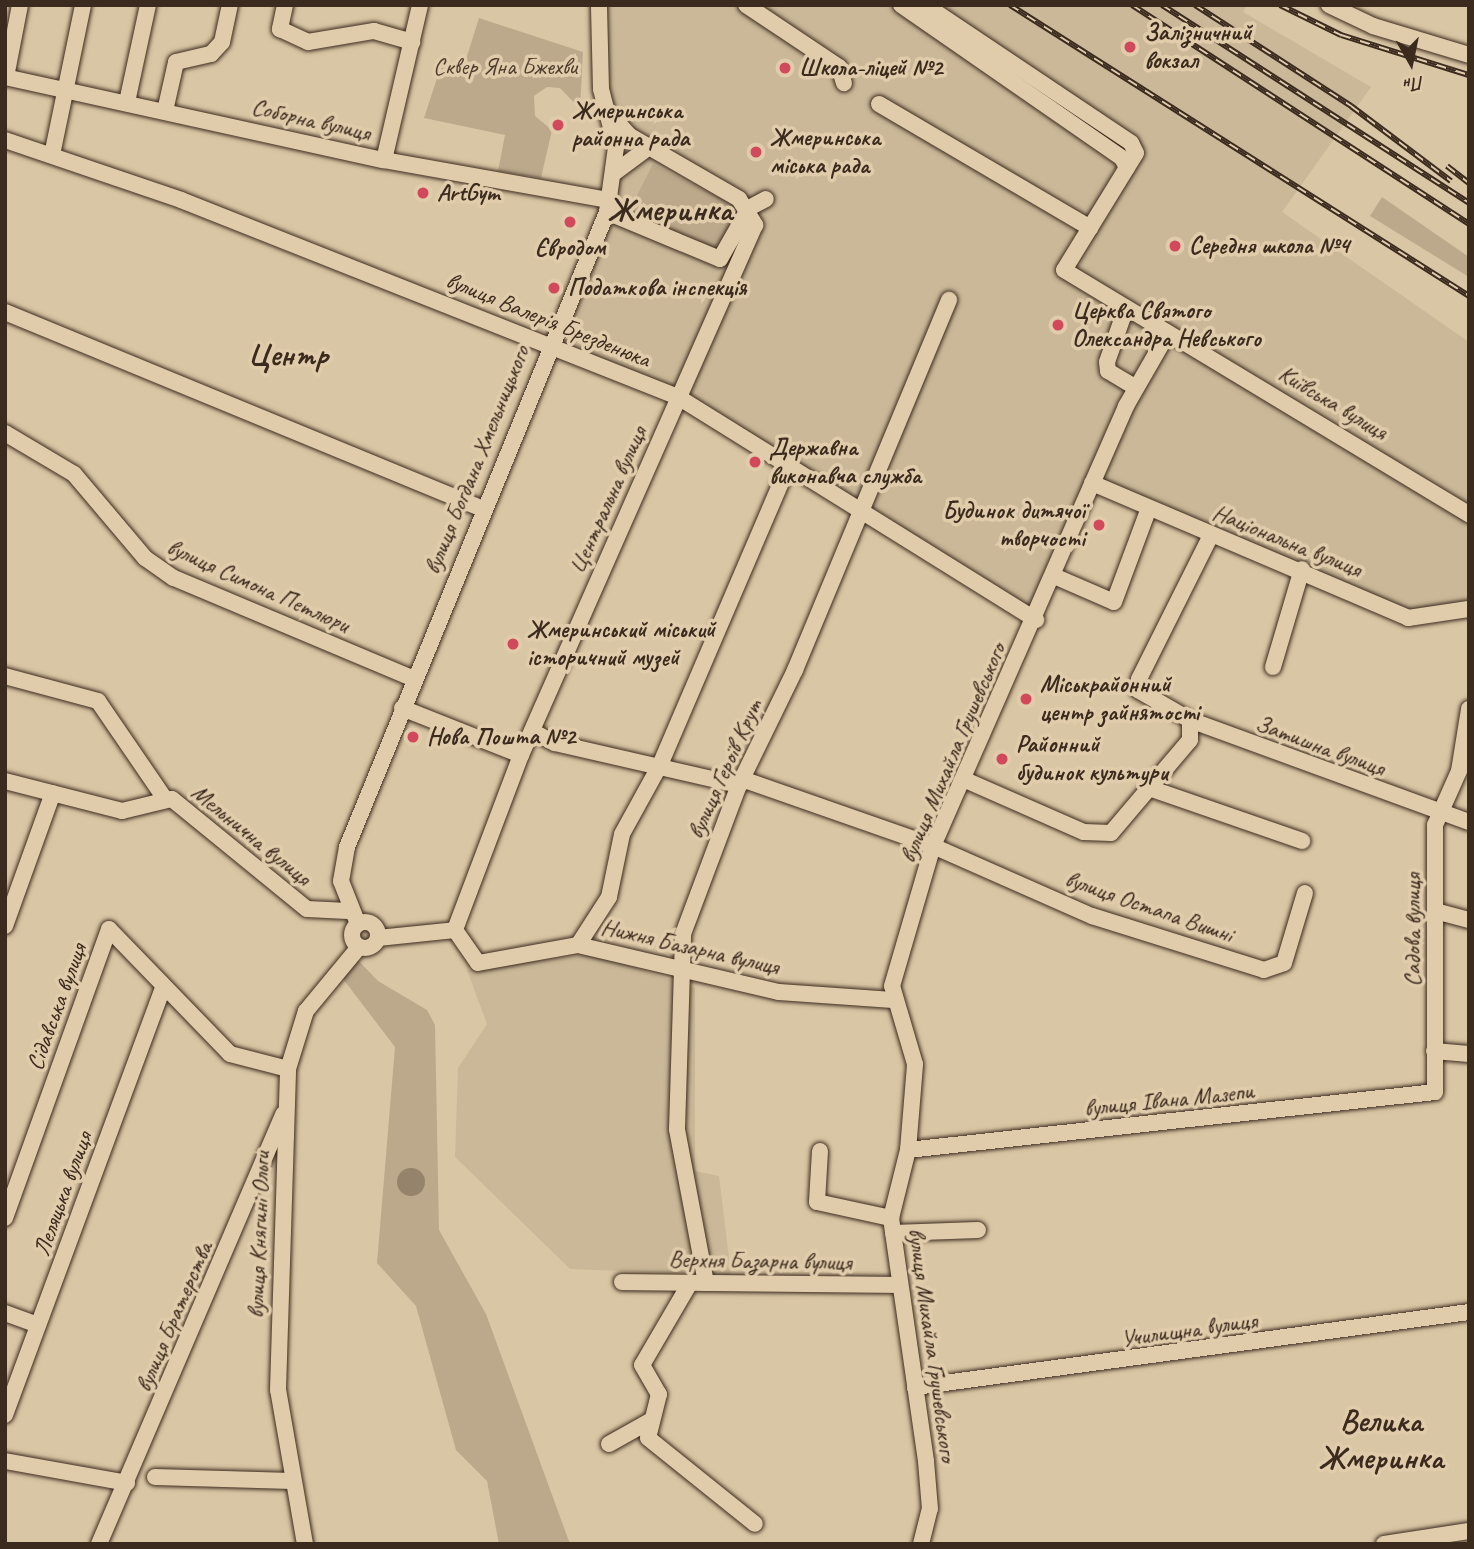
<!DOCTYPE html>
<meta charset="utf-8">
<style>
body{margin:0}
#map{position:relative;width:1474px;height:1549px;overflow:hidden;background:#d9c6a4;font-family:Caveat,sans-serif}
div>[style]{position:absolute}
.built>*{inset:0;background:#cab898}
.green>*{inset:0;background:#bca98c;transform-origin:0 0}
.water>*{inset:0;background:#96836b}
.round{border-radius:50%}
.roads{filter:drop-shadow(0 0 2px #3b2a1e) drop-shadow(0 0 2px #3b2a1e)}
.minor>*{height:16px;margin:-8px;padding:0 8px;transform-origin:8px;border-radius:8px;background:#e0ccaa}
.minor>.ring{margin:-8px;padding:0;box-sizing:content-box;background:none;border:16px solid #e0ccaa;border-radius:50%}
.rail>*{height:6px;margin-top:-3px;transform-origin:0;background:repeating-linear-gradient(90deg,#e0ccaa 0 10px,#3b2a1e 0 20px);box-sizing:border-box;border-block:2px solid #3b2a1e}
.dots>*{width:19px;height:19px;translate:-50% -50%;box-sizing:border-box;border:4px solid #e0ccaa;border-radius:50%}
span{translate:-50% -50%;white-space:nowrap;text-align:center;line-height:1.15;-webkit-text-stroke:7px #e0ccaa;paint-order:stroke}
.poi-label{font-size:24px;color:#3b2a1e;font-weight:700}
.left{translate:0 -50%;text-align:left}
.right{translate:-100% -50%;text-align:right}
.park-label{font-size:24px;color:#4e3d2e}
.street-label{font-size:24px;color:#3b2a1e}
.district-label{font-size:32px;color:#3b2a1e;font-weight:700}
.frame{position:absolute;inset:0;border:7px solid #3b2a1e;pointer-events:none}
.north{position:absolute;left:1376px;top:28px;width:70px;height:70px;-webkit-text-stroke:5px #e0ccaa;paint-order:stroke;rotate:171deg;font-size:19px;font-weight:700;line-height:28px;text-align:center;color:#3b2a1e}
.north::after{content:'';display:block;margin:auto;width:24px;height:32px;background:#3b2a1e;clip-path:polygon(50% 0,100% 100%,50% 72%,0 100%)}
</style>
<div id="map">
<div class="built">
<div style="clip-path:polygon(599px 5px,1247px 5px,1243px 12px,1371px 87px,1282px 212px,1469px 342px,1469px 620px,1468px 610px,1423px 619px,1093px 483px,1036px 620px,700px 408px,548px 344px,603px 224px,611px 115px)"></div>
<div style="clip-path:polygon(594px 954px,695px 988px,695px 1171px,719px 1176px,731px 1275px,570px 1269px,455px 1157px,458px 1068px,487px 1024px,467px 970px)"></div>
</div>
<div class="green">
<div style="clip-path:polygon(479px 18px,583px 52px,580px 109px,560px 88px,547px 87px,534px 96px,535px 116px,552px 130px,541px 178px,498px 171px,505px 135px,424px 118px,441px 66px,462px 72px)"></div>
<div style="left:653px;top:164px;width:98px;height:53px;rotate:27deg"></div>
<div style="clip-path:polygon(1382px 197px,1469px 257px,1469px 277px,1370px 216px)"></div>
<div style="clip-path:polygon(352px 954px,378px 981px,427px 1010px,435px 1025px,439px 1230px,486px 1314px,570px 1544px,499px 1544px,487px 1481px,456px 1450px,416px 1306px,377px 1263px,395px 1047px,337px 971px)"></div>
</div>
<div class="water">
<div class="round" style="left:397px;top:1168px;width:28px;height:28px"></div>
</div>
<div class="roads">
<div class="minor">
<div style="left:285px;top:5px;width:25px;rotate:102deg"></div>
<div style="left:280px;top:29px;width:31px;rotate:25deg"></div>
<div style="left:308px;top:42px;width:67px;rotate:-9.5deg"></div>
<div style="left:374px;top:31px;width:40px;rotate:16deg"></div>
<div style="left:746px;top:5px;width:112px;rotate:33.7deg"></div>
<div style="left:839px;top:67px;width:17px;rotate:73deg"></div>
<div style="left:901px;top:5px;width:269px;rotate:34.7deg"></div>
<div style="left:1122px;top:158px;width:11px;rotate:63deg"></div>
<div style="left:925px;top:5px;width:248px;rotate:33.8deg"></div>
<div style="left:1131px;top:143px;width:11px;rotate:63deg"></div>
<div style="left:1136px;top:153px;width:137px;rotate:121.6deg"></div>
<div style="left:1064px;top:270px;width:473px;rotate:31.1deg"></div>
<div style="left:1329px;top:5px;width:49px;rotate:25.5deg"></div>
<div style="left:1373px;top:26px;width:100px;rotate:16.8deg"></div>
<div style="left:5px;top:77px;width:388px;rotate:12.4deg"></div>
<div style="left:384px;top:160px;width:229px;rotate:10.1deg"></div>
<div style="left:6px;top:77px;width:73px;rotate:-79deg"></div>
<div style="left:127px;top:102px;width:99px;rotate:-77.8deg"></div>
<div style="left:879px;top:104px;width:245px;rotate:30.4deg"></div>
<div style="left:165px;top:111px;width:50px;rotate:-77.3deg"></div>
<div style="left:176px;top:62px;width:36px;rotate:-13deg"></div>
<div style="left:211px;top:54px;width:16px;rotate:-47deg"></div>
<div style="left:222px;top:42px;width:38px;rotate:-78deg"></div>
<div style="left:611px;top:115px;width:28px;rotate:48deg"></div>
<div style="left:630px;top:136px;width:126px;rotate:30deg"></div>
<div style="left:739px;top:199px;width:31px;rotate:58deg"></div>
<div style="left:755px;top:225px;width:579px;rotate:113.82deg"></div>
<div style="left:521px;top:755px;width:187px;rotate:110.7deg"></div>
<div style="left:455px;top:930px;width:40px;rotate:55.1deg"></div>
<div style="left:478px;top:963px;width:102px;rotate:-10.2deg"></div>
<div style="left:578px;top:945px;width:206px;rotate:13.2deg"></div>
<div style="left:779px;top:992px;width:114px;rotate:4deg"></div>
<div style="left:5px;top:140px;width:186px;rotate:18.8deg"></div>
<div style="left:181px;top:200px;width:535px;rotate:21.62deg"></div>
<div style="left:678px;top:397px;width:422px;rotate:31.9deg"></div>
<div style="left:52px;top:155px;width:153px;rotate:-78.3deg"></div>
<div style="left:384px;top:160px;width:159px;rotate:-76.9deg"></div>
<div style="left:614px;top:173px;width:44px;rotate:-36.6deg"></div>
<div style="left:607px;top:212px;width:122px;rotate:22.6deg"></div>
<div style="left:720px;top:259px;width:59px;rotate:-60.4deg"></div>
<div style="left:749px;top:208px;width:19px;rotate:-28deg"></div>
<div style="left:1126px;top:308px;width:57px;rotate:109.4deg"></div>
<div style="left:1107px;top:362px;width:9px;rotate:84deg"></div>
<div style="left:1108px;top:371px;width:31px;rotate:31deg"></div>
<div style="left:5px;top:312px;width:517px;rotate:22.4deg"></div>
<div style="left:5px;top:433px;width:80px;rotate:30.7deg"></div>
<div style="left:74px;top:474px;width:110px;rotate:49.8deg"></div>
<div style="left:145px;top:558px;width:35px;rotate:35deg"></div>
<div style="left:174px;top:578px;width:260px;rotate:22.8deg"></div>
<div style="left:1092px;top:483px;width:344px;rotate:23.1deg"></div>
<div style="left:1408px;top:618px;width:61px;rotate:-8.5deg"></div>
<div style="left:1054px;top:576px;width:65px;rotate:23.4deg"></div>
<div style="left:1114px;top:602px;width:100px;rotate:-69.6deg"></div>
<div style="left:1273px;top:667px;width:102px;rotate:-73.5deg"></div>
<div style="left:5px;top:676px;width:96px;rotate:15deg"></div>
<div style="left:98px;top:701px;width:119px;rotate:55.6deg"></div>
<div style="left:402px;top:708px;width:128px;rotate:21.6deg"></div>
<div style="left:1190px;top:720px;width:297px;rotate:20.1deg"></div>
<div style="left:532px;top:731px;width:26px;rotate:28deg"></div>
<div style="left:555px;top:743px;width:189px;rotate:12.9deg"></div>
<div style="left:742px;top:779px;width:202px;rotate:19.3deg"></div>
<div style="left:933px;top:846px;width:174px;rotate:23.8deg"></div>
<div style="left:1092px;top:916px;width:180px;rotate:17.4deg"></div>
<div style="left:1264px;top:970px;width:21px;rotate:-19deg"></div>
<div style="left:1284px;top:963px;width:73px;rotate:-73.3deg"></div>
<div style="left:963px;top:779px;width:132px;rotate:23.7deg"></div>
<div style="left:1084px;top:832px;width:27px;rotate:2deg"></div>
<div style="left:1111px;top:833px;width:122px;rotate:-49.7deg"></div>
<div style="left:1190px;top:740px;width:20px;rotate:-90deg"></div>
<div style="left:1190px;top:720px;width:60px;rotate:-150deg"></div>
<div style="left:1138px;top:690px;width:11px;rotate:-85deg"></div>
<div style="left:1139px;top:679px;width:161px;rotate:-63.4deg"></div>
<div style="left:5px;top:781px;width:121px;rotate:14.4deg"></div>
<div style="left:122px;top:811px;width:51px;rotate:-13.5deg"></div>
<div style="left:172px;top:799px;width:174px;rotate:39.2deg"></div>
<div style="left:307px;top:909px;width:41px;rotate:2.8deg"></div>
<div style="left:1152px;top:789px;width:159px;rotate:19.1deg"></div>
<div style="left:1439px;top:912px;width:31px;rotate:15deg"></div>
<div class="ring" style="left:352px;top:922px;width:10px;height:10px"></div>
<div style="left:358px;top:924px;width:46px;rotate:-111.6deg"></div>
<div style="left:341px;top:881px;width:35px;rotate:-80deg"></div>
<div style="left:347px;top:847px;width:686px;rotate:-67.73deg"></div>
<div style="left:607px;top:212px;width:66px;rotate:-82.1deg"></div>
<div style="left:616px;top:147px;width:60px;rotate:-104.5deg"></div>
<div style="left:601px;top:89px;width:84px;rotate:-91.4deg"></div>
<div style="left:5px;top:926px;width:141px;rotate:-70.2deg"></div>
<div style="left:378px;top:938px;width:77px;rotate:-5.9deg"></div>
<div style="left:578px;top:945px;width:57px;rotate:-57.1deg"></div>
<div style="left:609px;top:897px;width:64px;rotate:-78.3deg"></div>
<div style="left:622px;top:834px;width:79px;rotate:-61.2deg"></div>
<div style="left:660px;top:765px;width:327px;rotate:-66.8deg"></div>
<div style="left:1434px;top:1051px;width:35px;rotate:5deg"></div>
<div style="left:908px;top:1150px;width:530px;rotate:-6.28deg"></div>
<div style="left:1435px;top:1092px;width:267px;rotate:-90deg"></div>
<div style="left:1435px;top:825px;width:59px;rotate:-66deg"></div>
<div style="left:1459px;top:771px;width:63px;rotate:-80.8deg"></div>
<div style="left:820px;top:1151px;width:51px;rotate:93.4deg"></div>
<div style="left:817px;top:1202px;width:76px;rotate:12.2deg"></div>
<div style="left:5px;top:1218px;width:307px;rotate:-70.2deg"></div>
<div style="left:109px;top:929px;width:174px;rotate:45.9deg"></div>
<div style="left:230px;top:1054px;width:60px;rotate:14.5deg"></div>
<div style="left:893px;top:1233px;width:85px;rotate:-2deg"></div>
<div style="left:622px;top:1282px;width:274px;rotate:0.6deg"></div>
<div style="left:690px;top:1283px;width:95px;rotate:120.3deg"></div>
<div style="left:642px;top:1365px;width:34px;rotate:60deg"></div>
<div style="left:659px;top:1394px;width:45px;rotate:104deg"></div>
<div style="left:648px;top:1438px;width:137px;rotate:38.8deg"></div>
<div style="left:706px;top:1283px;width:157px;rotate:-100.7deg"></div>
<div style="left:677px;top:1129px;width:195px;rotate:-88.2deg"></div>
<div style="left:683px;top:934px;width:159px;rotate:-69.4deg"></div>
<div style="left:739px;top:785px;width:128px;rotate:-64deg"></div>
<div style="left:795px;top:670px;width:401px;rotate:-67.4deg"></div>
<div style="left:5px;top:1313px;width:35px;rotate:20deg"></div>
<div style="left:915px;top:1387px;width:559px;rotate:-7.71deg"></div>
<div style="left:5px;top:1415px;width:455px;rotate:-69.7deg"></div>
<div style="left:609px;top:1444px;width:47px;rotate:-29.3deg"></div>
<div style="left:5px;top:1461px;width:124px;rotate:10.2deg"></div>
<div style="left:155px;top:1477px;width:137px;rotate:1.7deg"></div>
<div style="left:99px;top:1544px;width:468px;rotate:-66.8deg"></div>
<div style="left:305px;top:1544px;width:156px;rotate:-99.9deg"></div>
<div style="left:278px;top:1390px;width:321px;rotate:-88.2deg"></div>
<div style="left:288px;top:1069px;width:61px;rotate:-72.8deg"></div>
<div style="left:306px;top:1011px;width:83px;rotate:-50.4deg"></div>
<div style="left:921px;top:1544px;width:36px;rotate:-76deg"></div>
<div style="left:930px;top:1509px;width:48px;rotate:-94.8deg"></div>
<div style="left:926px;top:1461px;width:246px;rotate:-98.2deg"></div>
<div style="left:891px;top:1218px;width:70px;rotate:-76deg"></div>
<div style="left:908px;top:1150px;width:86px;rotate:-85.3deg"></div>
<div style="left:915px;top:1064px;width:81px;rotate:-106.4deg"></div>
<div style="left:892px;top:986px;width:146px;rotate:-73.7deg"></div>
<div style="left:933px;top:846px;width:480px;rotate:-66.3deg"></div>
<div style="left:1126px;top:406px;width:84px;rotate:-60.1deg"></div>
<div style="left:1384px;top:1544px;width:86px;rotate:-8.7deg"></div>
</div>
</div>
<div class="rail">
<div style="left:1010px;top:5px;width:543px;rotate:32.37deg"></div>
<div style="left:1132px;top:5px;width:402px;rotate:33deg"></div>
<div style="left:1162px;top:5px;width:365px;rotate:32.8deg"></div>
<div style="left:1195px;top:5px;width:186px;rotate:32.9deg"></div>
<div style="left:1351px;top:106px;width:125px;rotate:36.9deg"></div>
<div style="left:1280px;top:5px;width:68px;rotate:26.2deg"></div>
<div style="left:1341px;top:35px;width:134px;rotate:17.4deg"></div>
<div style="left:1447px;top:166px;width:28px;rotate:38deg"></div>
</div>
<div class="dots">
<div style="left:1130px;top:47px;background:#d1495b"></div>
<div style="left:785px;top:68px;background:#d1495b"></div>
<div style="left:558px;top:125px;background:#d1495b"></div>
<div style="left:756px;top:152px;background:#d1495b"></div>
<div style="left:423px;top:193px;background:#d1495b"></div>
<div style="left:570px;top:222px;background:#d1495b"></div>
<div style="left:1175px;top:246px;background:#d1495b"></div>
<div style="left:554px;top:288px;background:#d1495b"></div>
<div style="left:1058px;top:325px;background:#d1495b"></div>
<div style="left:755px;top:462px;background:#d1495b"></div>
<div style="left:1099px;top:525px;background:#d1495b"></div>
<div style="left:513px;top:644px;background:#d1495b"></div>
<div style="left:1026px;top:699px;background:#d1495b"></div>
<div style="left:413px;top:737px;background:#d1495b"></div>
<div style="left:1002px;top:759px;background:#d1495b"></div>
</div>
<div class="poi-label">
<span class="left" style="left:1144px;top:47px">Залізничний<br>вокзал</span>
<span class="left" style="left:799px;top:68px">Школа-ліцей №2</span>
<span class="left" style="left:572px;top:125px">Жмеринська<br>районна рада</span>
<span class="left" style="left:770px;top:152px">Жмеринська<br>міська рада</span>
<span class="left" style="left:437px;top:193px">ArtGym</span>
<span class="left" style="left:1189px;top:246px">Середня школа №4</span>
<span style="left:570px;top:248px">Євродом</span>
<span class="left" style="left:568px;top:288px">Податкова інспекція</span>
<span class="left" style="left:1072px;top:325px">Церква Святого<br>Олександра Невського</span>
<span class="left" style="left:769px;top:462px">Державна<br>виконавча служба</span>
<span class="right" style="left:1085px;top:525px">Будинок дитячої<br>творчості</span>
<span class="left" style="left:527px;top:644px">Жмеринський міський<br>історичний музей</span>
<span class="left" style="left:1040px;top:699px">Міськрайонний<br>центр зайнятості</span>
<span class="left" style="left:427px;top:737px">Нова Пошта №2</span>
<span class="left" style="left:1016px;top:759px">Районний<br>будинок культури</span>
</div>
<div class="park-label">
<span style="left:505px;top:67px">Сквер Яна Бжехви</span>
</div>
<div class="street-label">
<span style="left:311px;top:120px;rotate:13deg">Соборна вулиця</span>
<span style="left:548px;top:320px;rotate:22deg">вулиця Валерія Брезденюка</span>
<span style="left:1333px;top:403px;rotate:31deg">Київська вулиця</span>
<span style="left:477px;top:460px;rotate:-68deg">вулиця Богдана Хмельницького</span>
<span style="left:608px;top:500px;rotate:-66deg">Центральна вулиця</span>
<span style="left:1287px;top:541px;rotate:22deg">Національна вулиця</span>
<span style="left:258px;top:586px;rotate:24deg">вулиця Симона Петлюри</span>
<span style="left:1320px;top:746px;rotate:20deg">Затишна вулиця</span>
<span style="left:953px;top:753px;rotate:-67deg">вулиця Михайла Грушевського</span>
<span style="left:725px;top:769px;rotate:-66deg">вулиця Героїв Крут</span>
<span style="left:251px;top:835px;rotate:39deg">Мельнична вулиця</span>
<span style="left:1149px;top:907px;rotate:19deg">вулиця Остапа Вишні</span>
<span style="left:1413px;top:930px;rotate:-90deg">Садова вулиця</span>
<span style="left:690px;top:947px;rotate:13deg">Нижня Базарна вулиця</span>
<span style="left:57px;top:1007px;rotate:-70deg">Сідавська вулиця</span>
<span style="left:1169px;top:1100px;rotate:-6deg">вулиця Івана Мазепи</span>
<span style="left:63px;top:1194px;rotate:-70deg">Леляцька вулиця</span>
<span style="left:259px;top:1235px;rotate:-88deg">вулиця Княгині Ольги</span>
<span style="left:760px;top:1261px;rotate:1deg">Верхня Базарна вулиця</span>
<span style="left:174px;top:1317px;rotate:-67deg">вулиця Братерства</span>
<span style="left:1189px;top:1330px;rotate:-8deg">Училищна вулиця</span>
<span style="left:932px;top:1345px;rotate:82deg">вулиця Михайла Грушевського</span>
</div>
<div class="district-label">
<span style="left:670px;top:210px">Жмеринка</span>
<span style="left:288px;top:355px">Центр</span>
<span style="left:1381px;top:1440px">Велика<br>Жмеринка</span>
</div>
<div class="frame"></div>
<div class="north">Пн</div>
</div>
